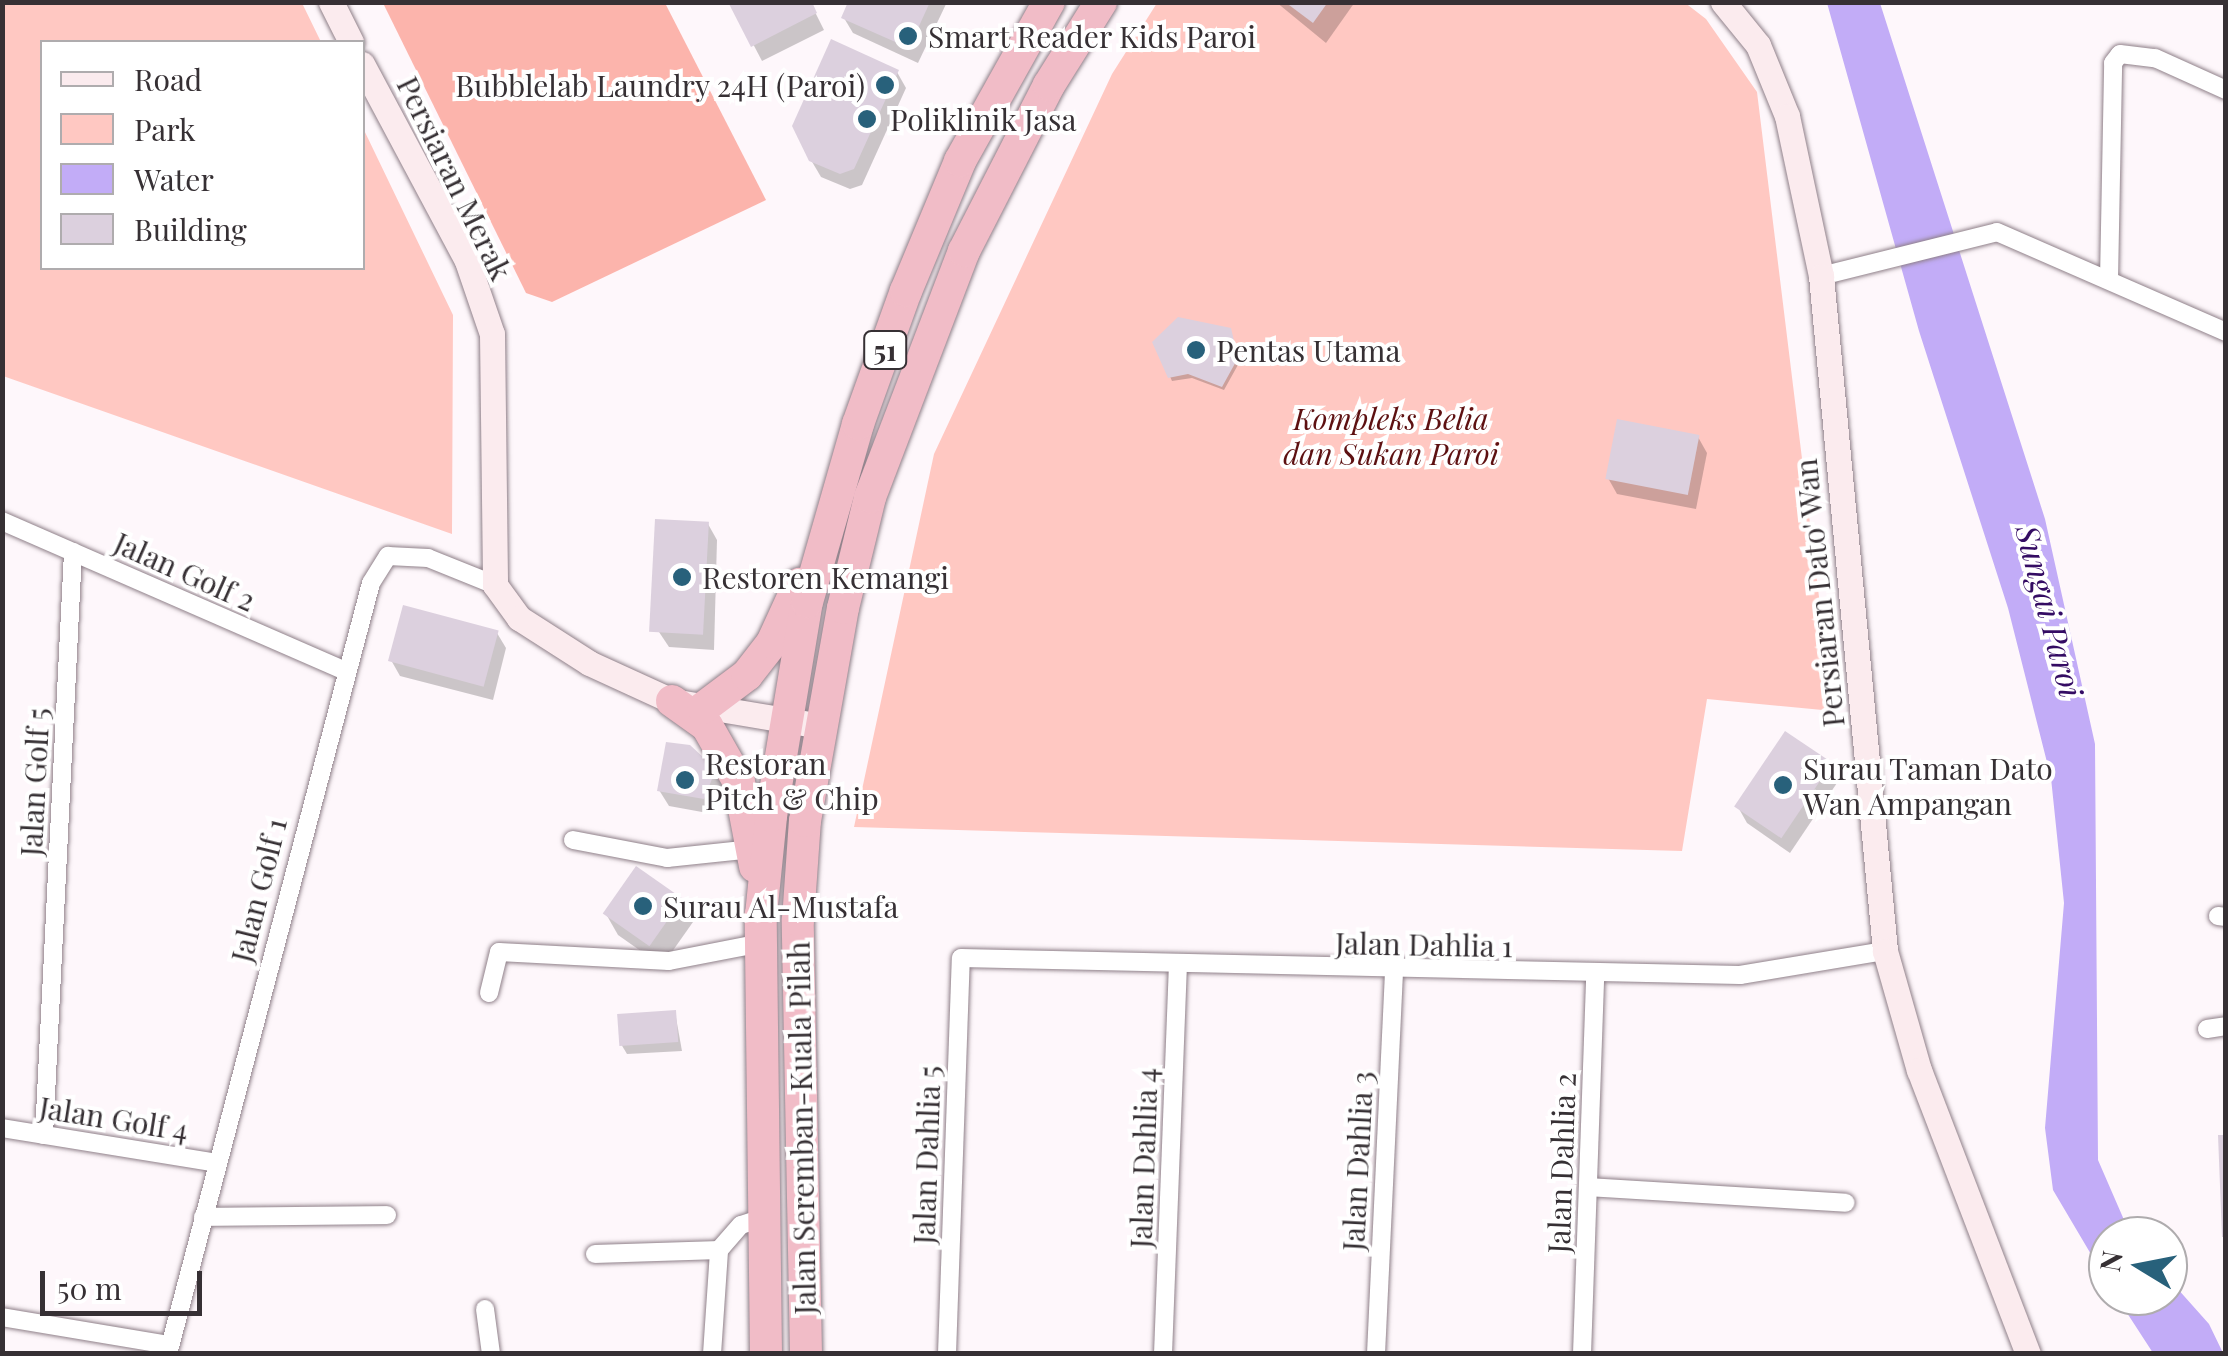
<!DOCTYPE html>
<style>
body{margin:0}
#map{position:relative;width:2228px;height:1356px;overflow:hidden;background:#fef7fb;font-family:"Playfair Display",serif}
div>[style]{position:absolute}
.green>*{inset:0;background:#ffc8c2}
.forest>*{inset:0;background:#fcb4ac}
.water>*{inset:0;background:#c2acf7}
.shadow>*{inset:0;background:#0003}
.building>*{inset:0;background:#dcd0de;transform-origin:0 0}
.roads{filter:drop-shadow(0 0 2px #8f8089) drop-shadow(0 0 2px #8f8089)}
.street>*{height:18px;margin:-9px;padding:0 9px;transform-origin:9px;border-radius:9px;background:#fff}
.secondary>*{height:25px;margin:-12.5px;padding:0 12.5px;transform-origin:12.5px;border-radius:12.5px;background:#fbebee}
.highway>*{height:32px;margin:-16px;padding:0 16px;transform-origin:16px;border-radius:16px;background:#f1bcc7}
.dots>*{width:28px;height:28px;translate:-50% -50%;box-sizing:border-box;border:5px solid #fff;border-radius:50%}
span{translate:-50% -50%;white-space:nowrap;text-align:center;line-height:1.15;-webkit-text-stroke:8px #fff;paint-order:stroke}
.shield-label span{padding:2px 8px;background:#fff;border:2px solid;border-radius:8px;-webkit-text-stroke-width:0}
.shield-label{font-size:28px;color:#363034;font-weight:700}
.poi-label{font-size:30px;color:#363034}
.left{translate:0 -50%;text-align:left}
.right{translate:-100% -50%;text-align:right}
.street-label{font-size:30px;color:#363034}
.park-label{font-size:30px;color:#5d1011;font-style:italic}
.water-label{font-size:32px;color:#340c63;font-style:italic}
.frame{position:absolute;inset:0;border:5px solid #363034;pointer-events:none}
.legend{position:absolute;left:40px;top:40px;width:325px;height:230px;box-sizing:border-box;background:#fff;border:2px solid #afacae;margin:0;padding:12px 18px;list-style:none;font-size:30px;color:#363034}
.legend li{display:flex;align-items:center;gap:20px;height:50px}
.legend b{width:50px;border:2px solid #afacae}
.north{position:absolute;left:2088px;top:1216px;width:100px;height:100px;box-sizing:border-box;background:#fff;border:2px solid #afacae;border-radius:50%;rotate:280deg;font-size:28px;font-weight:700;line-height:40px;text-align:center;color:#363034}
.north::after{content:'';display:block;margin:auto;width:35px;height:45px;background:#28617b;clip-path:polygon(50% 0,100% 100%,50% 72%,0 100%)}
.scale{position:absolute;left:40px;top:1271px;width:162px;height:45px;box-sizing:border-box;border:5px solid #363034;border-top:0;padding-left:12px;font-size:30px;line-height:35px;white-space:nowrap;color:#363034;-webkit-text-stroke:8px #fff;paint-order:stroke}
</style>
<div id="map">
<div class="green">
<div style="clip-path:polygon(3px 2px,302px 3px,321px 42px,42px 42px,42px 268px,362px 268px,363px 128px,453px 315px,452px 534px,3px 376px)"></div>
<div style="clip-path:polygon(1684px 2px,1706px 19px,1757px 92px,1833px 711px,1707px 699px,1682px 851px,854px 827px,934px 454px,1112px 74px,1157px 3px)"></div>
</div>
<div class="forest">
<div style="clip-path:polygon(383px 3px,665px 3px,766px 200px,552px 302px,526px 293px)"></div>
</div>
<div class="water">
<div style="clip-path:polygon(1827px 3px,1880px 3px,2045px 519px,2095px 744px,2098px 1160px,2131px 1236px,2108px 1236px,2108px 1283px,2053px 1190px,2045px 1128px,2064px 903px,2051px 778px,2008px 608px,1919px 331px)"></div>
<div style="clip-path:polygon(2168px 1278px,2209px 1324px,2223px 1353px,2153px 1353px,2116px 1296px,2168px 1296px)"></div>
</div>
<div class="shadow">
<div style="clip-path:polygon(731px 2px,810px 2px,824px 30px,762px 61px)"></div>
<div style="clip-path:polygon(851px 2px,947px 2px,918px 63px,853px 33px,844px 18px)"></div>
<div style="clip-path:polygon(1276px 2px,1355px 2px,1326px 43px)"></div>
<div style="clip-path:polygon(897px 72px,906px 88px,862px 185px,850px 189px,821px 177px,811px 160px)"></div>
<div style="clip-path:polygon(1232px 335px,1239px 363px,1224px 390px,1192px 378px,1172px 381px,1155px 343px)"></div>
<div style="clip-path:polygon(1698px 437px,1707px 453px,1696px 509px,1617px 494px,1608px 478px)"></div>
<div style="clip-path:polygon(708px 524px,717px 540px,714px 650px,669px 647px,659px 632px)"></div>
<div style="clip-path:polygon(497px 633px,506px 648px,493px 700px,400px 676px,391px 660px)"></div>
<div style="clip-path:polygon(1830px 764px,1839px 780px,1790px 853px,1747px 823px,1738px 807px)"></div>
<div style="clip-path:polygon(714px 771px,723px 787px,713px 814px,669px 806px,659px 790px)"></div>
<div style="clip-path:polygon(681px 900px,693px 922px,662px 966px,618px 935px,606px 914px)"></div>
<div style="clip-path:polygon(675px 1012px,682px 1051px,627px 1054px,621px 1044px)"></div>
</div>
<div class="building">
<div style="clip-path:polygon(728px 2px,812px 2px,817px 13px,751px 47px)"></div>
<div style="clip-path:polygon(848px 2px,930px 2px,909px 48px,841px 18px)"></div>
<div style="clip-path:polygon(1285px 2px,1328px 2px,1313px 23px)"></div>
<div style="clip-path:polygon(831px 39px,899px 70px,854px 169px,840px 174px,809px 161px,792px 126px)"></div>
<div style="clip-path:polygon(1178px 317px,1231px 328px,1238px 358px,1222px 387px,1188px 374px,1168px 378px,1152px 342px)"></div>
<div style="left:1617px;top:419px;width:84px;height:61px;rotate:11deg"></div>
<div style="left:655px;top:519px;width:54px;height:113px;rotate:3deg"></div>
<div style="left:403px;top:605px;width:99px;height:58px;rotate:15deg"></div>
<div style="left:1785px;top:731px;width:57px;height:91px;rotate:34deg"></div>
<div style="clip-path:polygon(666px 742px,690px 745px,716px 769px,704px 799px,657px 791px)"></div>
<div style="left:636px;top:866px;width:57px;height:58px;rotate:35deg"></div>
<div style="left:676px;top:1010px;width:32px;height:59px;rotate:86deg"></div>
<div style="clip-path:polygon(2218px 1135px,2226px 1135px,2226px 1237px,2222px 1237px)"></div>
</div>
<div class="roads">
<div class="street">
<div style="left:1821px;top:276px;width:181px;rotate:-14deg"></div>
<div style="left:1997px;top:232px;width:250px;rotate:23.6deg"></div>
<div style="left:2109px;top:280px;width:217px;rotate:-88.9deg"></div>
<div style="left:2113px;top:63px;width:11px;rotate:-52deg"></div>
<div style="left:2120px;top:54px;width:35px;rotate:7deg"></div>
<div style="left:2155px;top:58px;width:78px;rotate:24.3deg"></div>
<div style="left:2px;top:521px;width:374px;rotate:23.6deg"></div>
<div style="left:573px;top:840px;width:96px;rotate:10.8deg"></div>
<div style="left:667px;top:858px;width:86px;rotate:-6deg"></div>
<div style="left:2218px;top:916px;width:8px;rotate:7deg"></div>
<div style="left:489px;top:993px;width:42px;rotate:-76.3deg"></div>
<div style="left:499px;top:952px;width:170px;rotate:3deg"></div>
<div style="left:669px;top:961px;width:95px;rotate:-11deg"></div>
<div style="left:2207px;top:1029px;width:19px;rotate:-9deg"></div>
<div style="left:2px;top:1128px;width:218px;rotate:9.2deg"></div>
<div style="left:44px;top:1135px;width:584px;rotate:-87.15deg"></div>
<div style="left:1588px;top:1187px;width:258px;rotate:3.5deg"></div>
<div style="left:203px;top:1217px;width:184px;rotate:-0.6deg"></div>
<div style="left:595px;top:1254px;width:124px;rotate:-1.8deg"></div>
<div style="left:485px;top:1309px;width:45px;rotate:82.4deg"></div>
<div style="left:2px;top:1317px;width:170px;rotate:9.5deg"></div>
<div style="left:168px;top:1354px;width:797px;rotate:-75.25deg"></div>
<div style="left:371px;top:583px;width:32px;rotate:-58deg"></div>
<div style="left:388px;top:556px;width:40px;rotate:2.9deg"></div>
<div style="left:428px;top:558px;width:72px;rotate:21.9deg"></div>
<div style="left:712px;top:1354px;width:104px;rotate:-86.1deg"></div>
<div style="left:719px;top:1250px;width:33px;rotate:-49deg"></div>
<div style="left:741px;top:1225px;width:25px;rotate:-18deg"></div>
<div style="left:947px;top:1354px;width:396px;rotate:-88deg"></div>
<div style="left:961px;top:958px;width:779px;rotate:1.25deg"></div>
<div style="left:1740px;top:975px;width:147px;rotate:-9.4deg"></div>
<div style="left:1163px;top:1354px;width:389px;rotate:-87.8deg"></div>
<div style="left:1376px;top:1354px;width:384px;rotate:-87.3deg"></div>
<div style="left:1582px;top:1354px;width:379px;rotate:-88deg"></div>
</div>
<div class="secondary">
<div style="left:331px;top:2px;width:45px;rotate:63.4deg"></div>
<div style="left:1723px;top:2px;width:55px;rotate:50.9deg"></div>
<div style="left:1758px;top:45px;width:77px;rotate:67.8deg"></div>
<div style="left:1787px;top:116px;width:164px;rotate:78deg"></div>
<div style="left:1821px;top:276px;width:678px;rotate:84.58deg"></div>
<div style="left:1885px;top:951px;width:124px;rotate:74.1deg"></div>
<div style="left:1919px;top:1070px;width:304px;rotate:69deg"></div>
<div style="left:362px;top:64px;width:223px;rotate:61.9deg"></div>
<div style="left:467px;top:261px;width:77px;rotate:71.1deg"></div>
<div style="left:492px;top:334px;width:251px;rotate:89.3deg"></div>
<div style="left:495px;top:585px;width:41px;rotate:54deg"></div>
<div style="left:519px;top:618px;width:83px;rotate:32.7deg"></div>
<div style="left:589px;top:663px;width:91px;rotate:24.6deg"></div>
<div style="left:672px;top:701px;width:152px;rotate:9.5deg"></div>
</div>
<div class="highway">
<div style="left:672px;top:701px;width:43px;rotate:35.5deg"></div>
<div style="left:707px;top:726px;width:64px;rotate:60.3deg"></div>
<div style="left:739px;top:782px;width:86px;rotate:79.2deg"></div>
<div style="left:703px;top:708px;width:55px;rotate:-36.9deg"></div>
<div style="left:747px;top:675px;width:41px;rotate:-52deg"></div>
<div style="left:772px;top:643px;width:65px;rotate:-65.4deg"></div>
<div style="left:766px;top:1354px;width:439px;rotate:-90.7deg"></div>
<div style="left:761px;top:915px;width:100px;rotate:-84.2deg"></div>
<div style="left:771px;top:816px;width:217px;rotate:-80.5deg"></div>
<div style="left:807px;top:602px;width:185px;rotate:-74deg"></div>
<div style="left:858px;top:424px;width:141px;rotate:-70.2deg"></div>
<div style="left:906px;top:291px;width:141px;rotate:-67.4deg"></div>
<div style="left:960px;top:161px;width:182px;rotate:-60.8deg"></div>
<div style="left:806px;top:1354px;width:434px;rotate:-91.1deg"></div>
<div style="left:798px;top:920px;width:99px;rotate:-86deg"></div>
<div style="left:805px;top:821px;width:216px;rotate:-79.9deg"></div>
<div style="left:843px;top:608px;width:114px;rotate:-76.3deg"></div>
<div style="left:870px;top:497px;width:263px;rotate:-69.1deg"></div>
<div style="left:964px;top:251px;width:186px;rotate:-62.9deg"></div>
<div style="left:1049px;top:85px;width:98px;rotate:-57.9deg"></div>
</div>
</div>
<div class="dots">
<div style="left:908px;top:36px;background:#28617b"></div>
<div style="left:885px;top:85px;background:#28617b"></div>
<div style="left:867px;top:119px;background:#28617b"></div>
<div style="left:1196px;top:350px;background:#28617b"></div>
<div style="left:682px;top:577px;background:#28617b"></div>
<div style="left:685px;top:780px;background:#28617b"></div>
<div style="left:1783px;top:785px;background:#28617b"></div>
<div style="left:643px;top:906px;background:#28617b"></div>
</div>
<div class="shield-label">
<span style="left:885px;top:350px">51</span>
</div>
<div class="poi-label">
<span class="left" style="left:928px;top:36px">Smart Reader Kids Paroi</span>
<span class="right" style="left:865px;top:85px">Bubblelab Laundry 24H (Paroi)</span>
<span class="left" style="left:890px;top:119px">Poliklinik Jasa</span>
<span class="left" style="left:1216px;top:350px">Pentas Utama</span>
<span class="left" style="left:702px;top:577px">Restoren Kemangi</span>
<span class="left" style="left:705px;top:780px">Restoran<br>Pitch &amp; Chip</span>
<span class="left" style="left:1803px;top:785px">Surau Taman Dato<br>Wan Ampangan</span>
<span class="left" style="left:663px;top:906px">Surau Al-Mustafa</span>
</div>
<div class="street-label">
<span style="left:455px;top:178px;rotate:64deg">Persiaran Merak</span>
<span style="left:185px;top:571px;rotate:24deg">Jalan Golf 2</span>
<span style="left:1819px;top:593px;rotate:-96deg">Persiaran Dato' Wan</span>
<span style="left:34px;top:782px;rotate:-87deg">Jalan Golf 5</span>
<span style="left:258px;top:890px;rotate:-76deg">Jalan Golf 1</span>
<span style="left:1424px;top:944px;rotate:1deg">Jalan Dahlia 1</span>
<span style="left:114px;top:1118px;rotate:9deg">Jalan Golf 4</span>
<span style="left:801px;top:1128px;rotate:-91deg">Jalan Seremban-Kuala Pilah</span>
<span style="left:926px;top:1155px;rotate:-88deg">Jalan Dahlia 5</span>
<span style="left:1143px;top:1158px;rotate:-88deg">Jalan Dahlia 4</span>
<span style="left:1357px;top:1161px;rotate:-87deg">Jalan Dahlia 3</span>
<span style="left:1561px;top:1163px;rotate:-88deg">Jalan Dahlia 2</span>
</div>
<div class="park-label">
<span style="left:1391px;top:435px">Kompleks Belia<br>dan Sukan Paroi</span>
</div>
<div class="water-label">
<span style="left:2050px;top:611px;rotate:75deg">Sungai Paroi</span>
</div>
<div class="frame"></div>
<ul class="legend">
<li><b style="height:12px;background:#fbebee"></b>Road</li>
<li><b style="height:28px;background:#ffc8c2"></b>Park</li>
<li><b style="height:28px;background:#c2acf7"></b>Water</li>
<li><b style="height:28px;background:#dcd0de"></b>Building</li>
</ul>
<div class="north">N</div>
<div class="scale">50 m</div>
</div>
